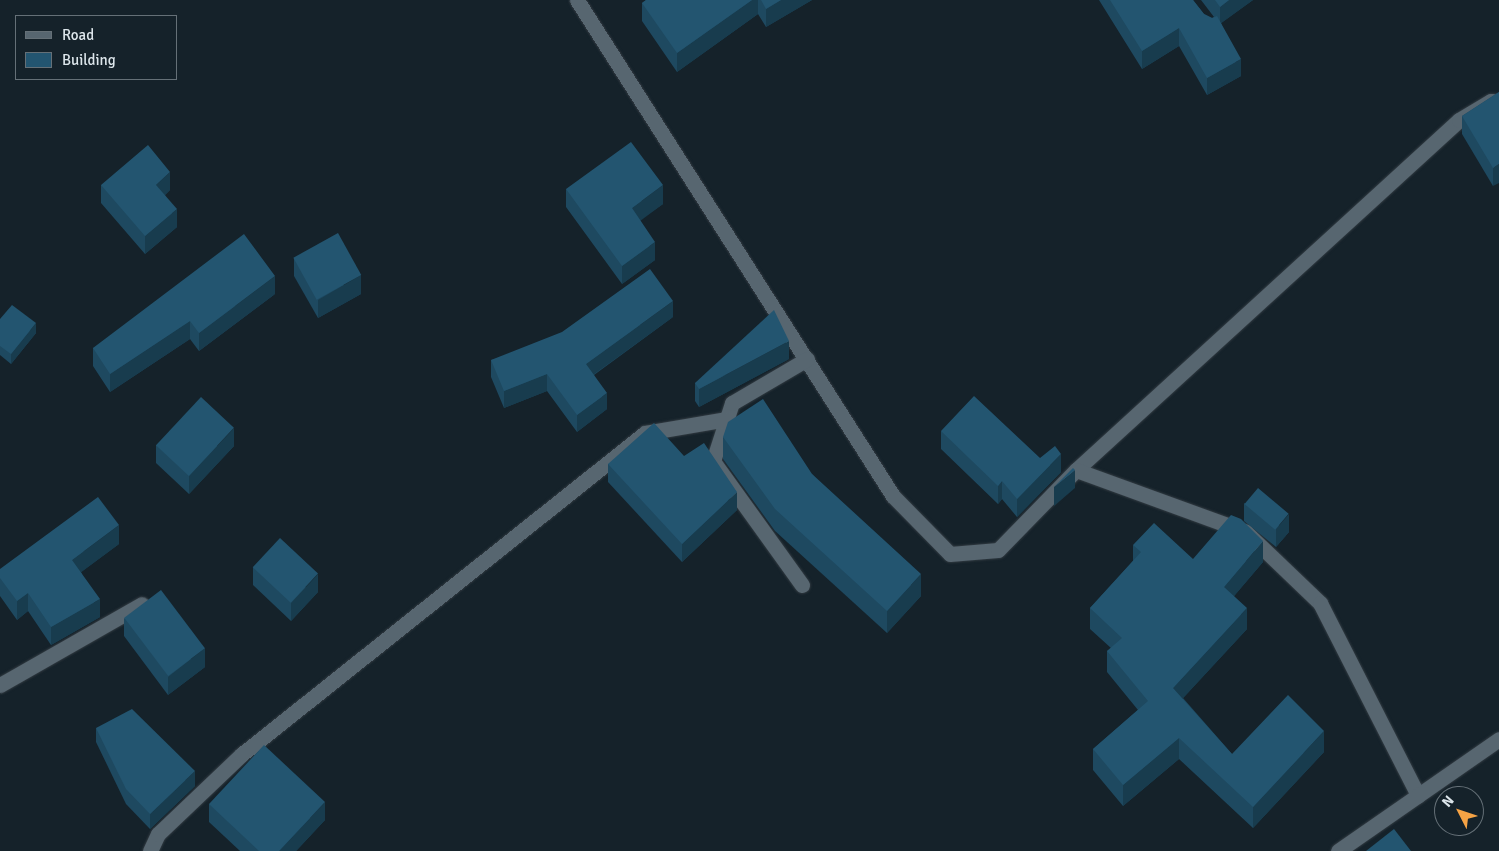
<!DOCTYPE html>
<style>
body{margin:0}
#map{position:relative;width:1499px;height:851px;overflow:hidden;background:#15222a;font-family:Signika,sans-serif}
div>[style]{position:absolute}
.roads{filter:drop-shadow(0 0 1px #323b42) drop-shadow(0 0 1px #323b42)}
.street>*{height:15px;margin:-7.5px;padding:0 7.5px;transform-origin:7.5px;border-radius:7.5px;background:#576670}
.wall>*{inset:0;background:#1e4960}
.shaded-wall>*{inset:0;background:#183c4e}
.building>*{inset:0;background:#235570;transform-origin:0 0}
span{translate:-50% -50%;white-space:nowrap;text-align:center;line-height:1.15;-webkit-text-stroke:5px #15222a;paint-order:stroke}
.legend{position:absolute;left:15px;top:15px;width:162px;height:65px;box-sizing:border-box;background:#15222a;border:1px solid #657077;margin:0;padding:6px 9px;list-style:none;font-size:15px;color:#dde6eb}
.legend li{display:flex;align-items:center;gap:10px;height:25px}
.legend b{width:25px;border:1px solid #657077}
.north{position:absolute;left:1434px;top:786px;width:50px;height:50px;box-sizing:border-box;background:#15222a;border:1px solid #657077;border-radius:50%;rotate:311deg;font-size:14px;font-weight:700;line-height:20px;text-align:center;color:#dde6eb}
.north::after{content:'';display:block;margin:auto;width:18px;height:22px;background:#f5a345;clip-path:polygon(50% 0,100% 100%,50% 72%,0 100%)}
</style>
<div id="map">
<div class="roads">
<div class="street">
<div style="left:577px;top:0;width:588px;rotate:57.5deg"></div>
<div style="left:893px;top:496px;width:81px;rotate:45.5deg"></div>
<div style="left:950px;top:554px;width:48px;rotate:-4.8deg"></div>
<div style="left:998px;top:550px;width:112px;rotate:-45.7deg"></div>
<div style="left:1076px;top:470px;width:519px;rotate:-42.42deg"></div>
<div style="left:1459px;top:120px;width:37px;rotate:-31deg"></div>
<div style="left:1491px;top:101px;width:8px;rotate:7deg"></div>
<div style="left:1076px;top:470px;width:181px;rotate:20deg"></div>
<div style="left:1246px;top:532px;width:103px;rotate:43.8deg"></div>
<div style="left:1320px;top:603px;width:216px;rotate:63deg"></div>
<div style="left:802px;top:585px;width:153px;rotate:-125.7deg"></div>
<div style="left:713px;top:461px;width:61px;rotate:-71.9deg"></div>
<div style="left:732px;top:403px;width:87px;rotate:-30.4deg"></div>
<div style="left:0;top:685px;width:163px;rotate:-29.7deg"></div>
<div style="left:150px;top:851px;width:19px;rotate:-65deg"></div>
<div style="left:158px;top:834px;width:116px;rotate:-43.6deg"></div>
<div style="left:242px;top:754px;width:515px;rotate:-38.54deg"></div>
<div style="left:645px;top:433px;width:83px;rotate:-9.7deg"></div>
<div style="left:1338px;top:851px;width:196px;rotate:-34.8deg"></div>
</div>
</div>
<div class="wall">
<div style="clip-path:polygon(646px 0,812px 0,766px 27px,758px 14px,677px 72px,642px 21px,642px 3px)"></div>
<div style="clip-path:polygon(1099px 0,1193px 0,1204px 14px,1212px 18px,1214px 17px,1201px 0,1253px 0,1221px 23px,1241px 76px,1207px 95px,1179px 46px,1142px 69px)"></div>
<div style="clip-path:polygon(1499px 92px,1493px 186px,1462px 134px,1462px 116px)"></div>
<div style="clip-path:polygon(101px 185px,170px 190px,165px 195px,177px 227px,145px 254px,101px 203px)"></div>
<div style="clip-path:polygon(566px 189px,663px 204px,640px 220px,655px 260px,622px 284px,566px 207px)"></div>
<div style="clip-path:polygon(294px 258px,361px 294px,318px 318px,294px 276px)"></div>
<div style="clip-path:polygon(275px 294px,199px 351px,190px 339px,110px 392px,93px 366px,93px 348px)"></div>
<div style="clip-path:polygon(673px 317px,594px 375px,607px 409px,577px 432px,547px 391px,504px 408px,491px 377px,491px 360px)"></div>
<div style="clip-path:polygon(0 319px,36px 333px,11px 364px,0 355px)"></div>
<div style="clip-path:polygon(789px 359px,699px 407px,695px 401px,695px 383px)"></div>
<div style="clip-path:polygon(941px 431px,1040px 458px,1061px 472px,1017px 517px,1002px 499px,998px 504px,941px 449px)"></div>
<div style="clip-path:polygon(723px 437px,812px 474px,921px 596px,887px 633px,775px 531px,723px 459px)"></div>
<div style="clip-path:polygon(156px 445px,234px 446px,189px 494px,156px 463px)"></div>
<div style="clip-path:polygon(684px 456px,737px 510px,682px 562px,608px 482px,608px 464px)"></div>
<div style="clip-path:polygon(1244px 503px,1289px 532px,1276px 547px,1244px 521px)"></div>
<div style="clip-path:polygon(119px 544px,81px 572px,100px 617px,51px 645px,28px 611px,17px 620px,0 596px,0 569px)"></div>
<div style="clip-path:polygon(1133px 545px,1193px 559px,1263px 562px,1234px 596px,1247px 629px,1183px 698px,1232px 754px,1324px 752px,1253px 828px,1179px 759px,1123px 806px,1093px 770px,1093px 749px,1138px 710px,1107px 672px,1107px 651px,1111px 648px,1090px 629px,1090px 608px,1133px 561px)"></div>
<div style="clip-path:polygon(253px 567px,318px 592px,291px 621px,253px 585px)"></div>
<div style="clip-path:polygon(124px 618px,205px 667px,168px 695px,124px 636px)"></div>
<div style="clip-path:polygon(96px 728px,195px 786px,150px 829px,126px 804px,96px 742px)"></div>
<div style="clip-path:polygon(209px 804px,325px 820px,296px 851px,240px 851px,209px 822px)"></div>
</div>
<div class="shaded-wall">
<div style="clip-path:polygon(752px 0,758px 0,758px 14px,677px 72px,677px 53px)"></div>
<div style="clip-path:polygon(781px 0,812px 0,766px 27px,766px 9px)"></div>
<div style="clip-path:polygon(1229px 0,1253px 0,1220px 24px,1220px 7px)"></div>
<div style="clip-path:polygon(1179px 28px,1179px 46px,1142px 69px,1142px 51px)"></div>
<div style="clip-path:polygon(1241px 59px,1241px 76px,1207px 95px,1207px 78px)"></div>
<div style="clip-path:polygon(1499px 164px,1499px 183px,1493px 186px,1493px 168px)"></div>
<div style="clip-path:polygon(170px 172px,170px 190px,156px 203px,156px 185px)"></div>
<div style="clip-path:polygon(663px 185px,663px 204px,632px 227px,632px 208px)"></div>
<div style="clip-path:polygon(177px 209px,177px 227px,145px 254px,145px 236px)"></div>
<div style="clip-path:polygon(655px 242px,655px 260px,622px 284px,622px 266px)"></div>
<div style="clip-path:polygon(361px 275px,361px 294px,318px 318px,318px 300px)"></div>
<div style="clip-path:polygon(275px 276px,275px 294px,199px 351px,199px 333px)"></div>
<div style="clip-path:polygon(673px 301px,673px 317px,586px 380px,586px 364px)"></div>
<div style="clip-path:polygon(190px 321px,190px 339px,110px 392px,110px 374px)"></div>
<div style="clip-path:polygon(36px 323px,36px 333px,11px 364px,11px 354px)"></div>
<div style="clip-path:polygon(789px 341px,789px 359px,699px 407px,699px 389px)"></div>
<div style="clip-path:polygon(547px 374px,547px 391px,504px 408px,504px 391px)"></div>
<div style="clip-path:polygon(607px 393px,607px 409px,577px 432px,577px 415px)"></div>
<div style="clip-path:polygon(234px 428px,234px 446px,189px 494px,189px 476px)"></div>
<div style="clip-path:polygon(1061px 454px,1061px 472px,1017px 517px,1017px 499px)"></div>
<div style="clip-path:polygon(1075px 470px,1075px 488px,1054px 506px,1054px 487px)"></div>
<div style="clip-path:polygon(1002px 481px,1002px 499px,998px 504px,998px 486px)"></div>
<div style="clip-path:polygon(737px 492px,737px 510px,682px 562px,682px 544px)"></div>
<div style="clip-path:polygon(1289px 514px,1289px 532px,1276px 547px,1276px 529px)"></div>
<div style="clip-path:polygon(119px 525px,119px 544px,72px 579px,72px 560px)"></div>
<div style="clip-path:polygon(1263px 541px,1263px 562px,1224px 608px,1224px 587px)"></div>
<div style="clip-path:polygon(318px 574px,318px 592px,291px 621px,291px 603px)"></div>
<div style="clip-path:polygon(921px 574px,921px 596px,887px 633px,887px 611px)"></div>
<div style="clip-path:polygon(28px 593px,28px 611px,17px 620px,17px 601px)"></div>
<div style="clip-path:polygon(100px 599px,100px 617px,51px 645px,51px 627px)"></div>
<div style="clip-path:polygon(1247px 608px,1247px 629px,1173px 709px,1173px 688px)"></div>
<div style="clip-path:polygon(205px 648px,205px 667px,168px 695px,168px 677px)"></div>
<div style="clip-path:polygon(1324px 731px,1324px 752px,1253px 828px,1253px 807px)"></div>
<div style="clip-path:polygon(1179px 738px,1179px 759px,1123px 806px,1123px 785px)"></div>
<div style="clip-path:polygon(195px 771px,195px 786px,150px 829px,150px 814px)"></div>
<div style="clip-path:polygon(325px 802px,325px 820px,296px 851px,279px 851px)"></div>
</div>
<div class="building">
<div style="clip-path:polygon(646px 0,752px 0,677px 53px,642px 3px)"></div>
<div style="clip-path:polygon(761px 0,781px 0,766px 9px)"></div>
<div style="clip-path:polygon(1110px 0,1193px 0,1204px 14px,1212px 18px,1217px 16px,1241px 59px,1207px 78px,1179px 28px,1142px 51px)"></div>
<div style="clip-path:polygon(1215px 0,1229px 0,1220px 7px)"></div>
<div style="clip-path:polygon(1499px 92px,1499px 164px,1493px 168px,1462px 116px)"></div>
<div style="clip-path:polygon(631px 142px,663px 185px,632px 208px,655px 242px,622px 266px,566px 189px)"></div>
<div style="clip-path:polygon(148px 145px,170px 172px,156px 185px,177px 209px,145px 236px,101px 185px)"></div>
<div style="left:338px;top:233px;width:48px;height:51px;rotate:61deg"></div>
<div style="clip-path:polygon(244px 234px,275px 276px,199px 333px,190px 321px,110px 374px,93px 348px)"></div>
<div style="clip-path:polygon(650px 269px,673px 301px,586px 364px,607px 393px,577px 415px,547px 374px,504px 391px,491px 360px,562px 332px)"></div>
<div style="clip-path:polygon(12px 305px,36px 323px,11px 354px,0 346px,0 319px)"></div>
<div style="clip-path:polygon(774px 310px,789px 341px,699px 389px,695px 383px)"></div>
<div style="clip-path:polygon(974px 396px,1040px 458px,1055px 446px,1061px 454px,1017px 499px,1002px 481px,998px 486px,941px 431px)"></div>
<div style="left:201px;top:397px;width:45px;height:66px;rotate:43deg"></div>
<div style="clip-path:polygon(763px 399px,812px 474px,921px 574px,887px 611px,775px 509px,723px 437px,728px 422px)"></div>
<div style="clip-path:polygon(654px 423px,684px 456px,704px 443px,737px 492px,682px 544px,608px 464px)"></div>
<div style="clip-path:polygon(1073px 468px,1075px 470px,1054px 487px)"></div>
<div style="left:1258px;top:488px;width:40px;height:21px;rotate:40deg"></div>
<div style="clip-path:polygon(98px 497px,119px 525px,72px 560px,100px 599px,51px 627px,28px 593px,17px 601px,0 578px,0 569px)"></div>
<div style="clip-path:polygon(1231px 515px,1241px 519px,1263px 541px,1224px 587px,1247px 608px,1173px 688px,1232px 754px,1288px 695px,1324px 731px,1253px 807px,1179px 738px,1123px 785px,1093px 749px,1148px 701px,1107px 651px,1122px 638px,1090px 608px,1141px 552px,1133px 545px,1154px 523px,1193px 559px)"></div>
<div style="left:280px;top:538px;width:52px;height:40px;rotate:43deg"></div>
<div style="left:161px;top:590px;width:73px;height:46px;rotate:53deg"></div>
<div style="clip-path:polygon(132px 709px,195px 771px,150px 814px,126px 789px,96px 728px)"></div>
<div style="clip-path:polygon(264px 745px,325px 802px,279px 851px,259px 851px,209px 804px)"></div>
<div style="clip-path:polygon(1394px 829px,1411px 851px,1366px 851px)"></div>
</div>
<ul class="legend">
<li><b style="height:6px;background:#576670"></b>Road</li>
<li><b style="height:14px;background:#235570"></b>Building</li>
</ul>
<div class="north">N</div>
</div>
